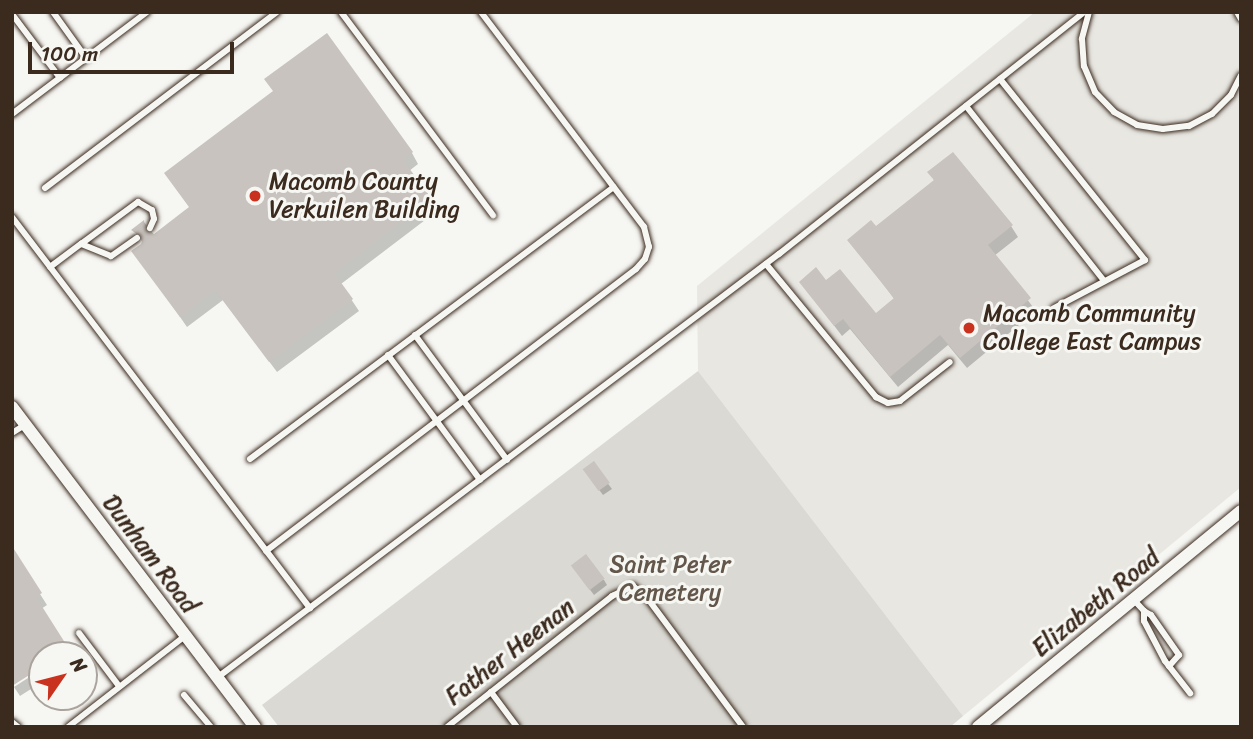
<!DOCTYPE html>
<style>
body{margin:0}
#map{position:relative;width:1253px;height:739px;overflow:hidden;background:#f6f6f2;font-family:Sriracha,sans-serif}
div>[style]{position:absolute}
.built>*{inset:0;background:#e8e7e2}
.green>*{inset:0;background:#dad9d3}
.shadow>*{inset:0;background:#0003}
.building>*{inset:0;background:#c8c3be;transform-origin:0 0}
.roads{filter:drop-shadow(0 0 2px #3b2a1e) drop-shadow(0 0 2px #3b2a1e)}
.service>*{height:6px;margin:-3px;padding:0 3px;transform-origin:3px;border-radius:3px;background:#f6f6f2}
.minor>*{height:12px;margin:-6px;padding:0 6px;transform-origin:6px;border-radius:6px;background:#f6f6f2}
.dots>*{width:19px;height:19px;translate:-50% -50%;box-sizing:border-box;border:4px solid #f6f6f2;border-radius:50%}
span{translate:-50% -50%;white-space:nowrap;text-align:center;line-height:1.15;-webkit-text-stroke:6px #f6f6f2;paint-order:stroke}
.poi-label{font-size:24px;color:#3b2a1e}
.left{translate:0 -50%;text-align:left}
.street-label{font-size:24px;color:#3b2a1e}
.park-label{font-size:24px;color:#63564b}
.frame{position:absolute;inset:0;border:14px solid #3b2a1e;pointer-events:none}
.north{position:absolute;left:28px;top:641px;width:70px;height:70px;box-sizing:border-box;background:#f6f6f2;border:2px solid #aba49d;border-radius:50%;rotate:55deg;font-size:19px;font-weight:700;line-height:28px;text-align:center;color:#3b2a1e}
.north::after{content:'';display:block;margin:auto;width:24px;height:32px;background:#c8321e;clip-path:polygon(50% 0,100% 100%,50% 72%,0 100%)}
.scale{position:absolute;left:28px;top:42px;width:206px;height:32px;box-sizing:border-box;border:4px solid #3b2a1e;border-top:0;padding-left:9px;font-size:21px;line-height:24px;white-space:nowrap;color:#3b2a1e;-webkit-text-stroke:5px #f6f6f2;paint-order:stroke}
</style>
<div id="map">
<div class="built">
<div style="clip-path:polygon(1035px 12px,1241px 12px,1241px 487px,963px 716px,698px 371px,697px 286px)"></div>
</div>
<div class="green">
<div style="clip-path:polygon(698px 371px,963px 716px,950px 727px,279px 727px,262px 705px)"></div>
</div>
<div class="shadow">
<div style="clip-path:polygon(326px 35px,412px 153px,418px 164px,409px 171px,437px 211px,341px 284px,359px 311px,277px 372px,223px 300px,187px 327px,141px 261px,144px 244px,133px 230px,144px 222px,155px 236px,190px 208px,166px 173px,274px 92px)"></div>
<div style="clip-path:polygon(930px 173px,1011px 226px,1018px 237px,994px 256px,1036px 311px,967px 368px,948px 345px,898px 387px,850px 329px,842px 336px,801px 282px,826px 282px,876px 316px,895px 300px,850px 240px,876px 229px,935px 182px)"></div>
<div style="clip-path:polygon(593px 464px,612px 489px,603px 495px,588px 475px)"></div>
<div style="clip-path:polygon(12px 550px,47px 605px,41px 609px,57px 655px,42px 655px,42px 665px)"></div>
<div style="clip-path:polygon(576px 571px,604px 580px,607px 585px,594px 595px)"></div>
<div style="clip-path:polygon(42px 669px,42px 682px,20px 696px,14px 687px)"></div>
</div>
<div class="building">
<div style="clip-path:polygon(327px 33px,413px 152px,403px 160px,432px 199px,334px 273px,353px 299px,269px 362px,215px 290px,180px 317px,131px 251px,141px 244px,143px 238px,131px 230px,144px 220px,145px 231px,154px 234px,189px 207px,164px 173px,273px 91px,264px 79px)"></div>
<div style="clip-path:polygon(953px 152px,1013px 225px,988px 245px,1031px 298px,960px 358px,940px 335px,890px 377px,843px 319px,834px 326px,799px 282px,816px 267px,826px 280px,840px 269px,876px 313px,894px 298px,847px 240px,871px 220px,876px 226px,934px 180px,927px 172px)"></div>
<div style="left:594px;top:461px;width:27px;height:14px;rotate:54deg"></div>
<div style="clip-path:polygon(12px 546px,42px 593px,36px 597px,69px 649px,60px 655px,42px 655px,42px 667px,12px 686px)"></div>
<div style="left:586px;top:554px;width:31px;height:19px;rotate:53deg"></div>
</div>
<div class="roads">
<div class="service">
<div style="left:53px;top:12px;width:57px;rotate:54.3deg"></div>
<div style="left:341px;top:12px;width:254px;rotate:53.2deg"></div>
<div style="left:1089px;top:12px;width:28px;rotate:105deg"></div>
<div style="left:1082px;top:39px;width:27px;rotate:86deg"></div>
<div style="left:1084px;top:66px;width:28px;rotate:67deg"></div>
<div style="left:1095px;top:92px;width:28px;rotate:46deg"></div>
<div style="left:1114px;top:112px;width:26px;rotate:29deg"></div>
<div style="left:1137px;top:125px;width:26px;rotate:9deg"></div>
<div style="left:1163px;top:129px;width:26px;rotate:-7deg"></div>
<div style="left:1189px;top:126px;width:26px;rotate:-28deg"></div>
<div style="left:1212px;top:114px;width:27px;rotate:-45deg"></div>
<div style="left:1231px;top:95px;width:22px;rotate:-63deg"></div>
<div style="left:1237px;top:12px;width:8px;rotate:60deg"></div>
<div style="left:12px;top:14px;width:80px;rotate:53.1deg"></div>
<div style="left:1000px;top:79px;width:232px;rotate:51.3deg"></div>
<div style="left:1145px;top:260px;width:103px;rotate:152.2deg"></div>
<div style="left:966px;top:106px;width:223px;rotate:51.7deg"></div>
<div style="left:12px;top:114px;width:169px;rotate:-37.1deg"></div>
<div style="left:45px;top:188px;width:291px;rotate:-37.2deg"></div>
<div style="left:12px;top:217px;width:492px;rotate:52.7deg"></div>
<div style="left:137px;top:238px;width:32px;rotate:145deg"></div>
<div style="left:111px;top:256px;width:32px;rotate:-158deg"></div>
<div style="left:81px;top:244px;width:71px;rotate:-36.4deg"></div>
<div style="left:138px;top:202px;width:16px;rotate:30deg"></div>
<div style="left:152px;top:210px;width:9px;rotate:77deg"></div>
<div style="left:154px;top:219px;width:10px;rotate:114deg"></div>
<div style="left:766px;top:264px;width:173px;rotate:50.4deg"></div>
<div style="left:876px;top:397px;width:13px;rotate:27deg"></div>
<div style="left:888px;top:403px;width:12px;rotate:-9deg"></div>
<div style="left:900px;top:401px;width:63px;rotate:-38deg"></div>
<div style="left:50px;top:267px;width:39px;rotate:-37deg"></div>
<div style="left:415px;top:335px;width:155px;rotate:53.6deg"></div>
<div style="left:388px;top:355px;width:155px;rotate:53.6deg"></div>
<div style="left:12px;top:433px;width:15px;rotate:-32deg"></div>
<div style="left:250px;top:459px;width:454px;rotate:-36.8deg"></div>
<div style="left:266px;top:551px;width:465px;rotate:-37.3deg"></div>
<div style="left:636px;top:269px;width:13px;rotate:-48deg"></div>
<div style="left:645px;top:259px;width:13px;rotate:-72deg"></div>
<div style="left:649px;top:247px;width:21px;rotate:-104deg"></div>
<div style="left:644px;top:227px;width:270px;rotate:-127.2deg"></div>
<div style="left:1133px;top:599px;width:16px;rotate:47deg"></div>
<div style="left:1144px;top:611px;width:10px;rotate:90deg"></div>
<div style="left:1144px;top:621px;width:45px;rotate:62.3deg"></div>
<div style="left:1165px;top:661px;width:41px;rotate:52deg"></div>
<div style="left:1144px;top:611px;width:8px;rotate:30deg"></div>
<div style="left:1151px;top:615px;width:49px;rotate:55deg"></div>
<div style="left:1179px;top:655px;width:15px;rotate:132deg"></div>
<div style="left:79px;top:633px;width:66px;rotate:53deg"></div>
<div style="left:218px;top:677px;width:703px;rotate:-37.02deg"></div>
<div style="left:779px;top:254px;width:389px;rotate:-38.4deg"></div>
<div style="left:491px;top:692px;width:44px;rotate:53.4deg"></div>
<div style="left:184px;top:695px;width:42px;rotate:49.8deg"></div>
<div style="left:12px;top:722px;width:8px;rotate:40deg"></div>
<div style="left:68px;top:727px;width:148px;rotate:-37.9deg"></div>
<div style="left:447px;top:727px;width:211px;rotate:-38.4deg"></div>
<div style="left:612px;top:596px;width:23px;rotate:-25deg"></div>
<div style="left:633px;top:586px;width:20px;rotate:41deg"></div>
<div style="left:648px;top:599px;width:159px;rotate:53.4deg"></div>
</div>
<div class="minor">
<div style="left:12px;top:407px;width:402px;rotate:52.8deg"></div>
<div style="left:978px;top:727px;width:340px;rotate:-39.4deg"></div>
</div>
</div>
<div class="dots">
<div style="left:255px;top:196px;background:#c8321e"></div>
<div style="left:969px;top:328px;background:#c8321e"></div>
</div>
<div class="poi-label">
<span class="left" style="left:269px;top:196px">Macomb County<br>Verkuilen Building</span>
<span class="left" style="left:983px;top:328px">Macomb Community<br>College East Campus</span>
</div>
<div class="street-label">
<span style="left:150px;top:554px;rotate:53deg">Dunham Road</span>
<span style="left:1096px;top:603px;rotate:-39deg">Elizabeth Road</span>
<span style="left:510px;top:652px;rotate:-38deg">Father Heenan</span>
</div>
<div class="park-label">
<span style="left:670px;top:579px">Saint Peter<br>Cemetery</span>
</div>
<div class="frame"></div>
<div class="north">N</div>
<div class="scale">100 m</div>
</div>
